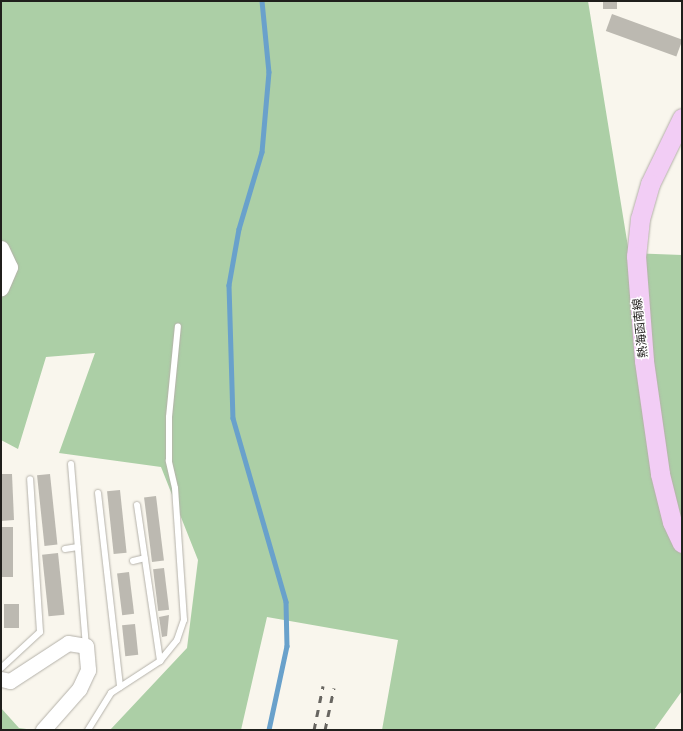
<!DOCTYPE html>
<meta charset="utf-8">
<style>
body{margin:0}
#map{position:relative;width:683px;height:731px;overflow:hidden;background:#f9f6ed;font-family:"Alegreya Sans","Noto Sans JP",sans-serif}
div>[style]{position:absolute}
.green>*{inset:0;background:#accfa6}
.stream>*{height:4.5px;margin:-2.25px;padding:0 2.25px;transform-origin:2.25px;border-radius:2.25px;background:#69a1cb}
.building>*{inset:0;background:#bcb9b1;transform-origin:0 0}
.roads{filter:drop-shadow(0 0 1px #b4b1a9) drop-shadow(0 0 1px #b4b1a9)}
.service>*{height:6px;margin:-3px;padding:0 3px;transform-origin:3px;border-radius:3px;background:#fff}
.tertiary>*{height:15px;margin:-7.5px;padding:0 7.5px;transform-origin:7.5px;border-radius:7.5px;background:#fff}
.primary>*{height:19px;margin:-9.5px;padding:0 9.5px;transform-origin:9.5px;border-radius:9.5px;background:#f2cdf5}
.rail>*{height:3px;margin-top:-1.5px;transform-origin:0;background:repeating-linear-gradient(90deg,#686661 0 7px,transparent 0 14px)}
span{translate:-50% -50%;white-space:nowrap;text-align:center;line-height:1.15;-webkit-text-stroke:3px #fff;paint-order:stroke}
.street-label{font-size:12px;color:#201f1c}
.frame{position:absolute;inset:0;border:2px solid #201f1c;pointer-events:none}
</style>
<div id="map">
<div class="green">
<div style="clip-path:polygon(1px 1px,588px 1px,629px 253px,682px 255px,682px 691px,654px 730px,382px 730px,398px 640px,267px 617px,241px 730px,110px 730px,187px 648px,198px 560px,161px 467px,59px 453px,95px 353px,46px 357px,18px 449px,1px 440px)"></div>
<div style="clip-path:polygon(1px 708px,19px 728px,34px 730px,1px 730px)"></div>
</div>
<div class="stream">
<div style="left:262px;top:1px;width:71px;rotate:84.4deg"></div>
<div style="left:269px;top:72px;width:80px;rotate:95deg"></div>
<div style="left:262px;top:152px;width:80px;rotate:106.6deg"></div>
<div style="left:239px;top:229px;width:57px;rotate:100.1deg"></div>
<div style="left:229px;top:285px;width:133px;rotate:88.3deg"></div>
<div style="left:233px;top:418px;width:191px;rotate:73.9deg"></div>
<div style="left:286px;top:602px;width:44px;rotate:88.7deg"></div>
<div style="left:287px;top:646px;width:86px;rotate:102.1deg"></div>
</div>
<div class="building">
<div style="left:603px;top:1px;width:14px;height:8px"></div>
<div style="left:612px;top:14px;width:75px;height:18px;rotate:20deg"></div>
<div style="clip-path:polygon(1px 474px,12px 474px,14px 520px,1px 521px)"></div>
<div style="left:50px;top:474px;width:71px;height:13px;rotate:84deg"></div>
<div style="left:120px;top:490px;width:63px;height:13px;rotate:84deg"></div>
<div style="left:156px;top:496px;width:65px;height:12px;rotate:83deg"></div>
<div style="left:1px;top:527px;width:12px;height:50px"></div>
<div style="left:58px;top:553px;width:62px;height:16px;rotate:84deg"></div>
<div style="left:164px;top:568px;width:42px;height:11px;rotate:83deg"></div>
<div style="left:129px;top:572px;width:42px;height:12px;rotate:83deg"></div>
<div style="left:4px;top:604px;width:15px;height:24px"></div>
<div style="clip-path:polygon(169px 615px,167px 636px,162px 637px,159px 617px)"></div>
<div style="left:135px;top:624px;width:31px;height:13px;rotate:84deg"></div>
</div>
<div class="roads">
<div class="service">
<div style="left:71px;top:464px;width:183px;rotate:85.3deg"></div>
<div style="left:98px;top:493px;width:195px;rotate:83.5deg"></div>
<div style="left:137px;top:505px;width:158px;rotate:81.6deg"></div>
<div style="left:65px;top:549px;width:13px;rotate:-9deg"></div>
<div style="left:133px;top:561px;width:12px;rotate:-14deg"></div>
<div style="left:1px;top:668px;width:53px;rotate:-42.7deg"></div>
<div style="left:40px;top:632px;width:153px;rotate:-93.7deg"></div>
<div style="left:88px;top:730px;width:44px;rotate:-58.1deg"></div>
<div style="left:111px;top:693px;width:59px;rotate:-33.1deg"></div>
<div style="left:160px;top:661px;width:27px;rotate:-51deg"></div>
<div style="left:177px;top:640px;width:21px;rotate:-71deg"></div>
<div style="left:184px;top:620px;width:132px;rotate:-93.9deg"></div>
<div style="left:175px;top:488px;width:28px;rotate:-103deg"></div>
<div style="left:169px;top:461px;width:44px;rotate:-90deg"></div>
<div style="left:169px;top:417px;width:91px;rotate:-84.4deg"></div>
</div>
<div class="tertiary">
<div style="left:1px;top:248px;width:21px;rotate:65deg"></div>
<div style="left:10px;top:267px;width:23px;rotate:113deg"></div>
<div style="left:1px;top:679px;width:9px;rotate:13deg"></div>
<div style="left:10px;top:681px;width:69px;rotate:-33.2deg"></div>
<div style="left:68px;top:643px;width:18px;rotate:9deg"></div>
<div style="left:86px;top:646px;width:24px;rotate:85deg"></div>
<div style="left:88px;top:670px;width:21px;rotate:115deg"></div>
<div style="left:79px;top:689px;width:55px;rotate:131.3deg"></div>
</div>
<div class="primary">
<div style="left:682px;top:118px;width:73px;rotate:115.9deg"></div>
<div style="left:650px;top:184px;width:36px;rotate:106deg"></div>
<div style="left:640px;top:219px;width:37px;rotate:96deg"></div>
<div style="left:636px;top:256px;width:105px;rotate:85.6deg"></div>
<div style="left:644px;top:361px;width:114px;rotate:81.9deg"></div>
<div style="left:660px;top:474px;width:49px;rotate:76deg"></div>
<div style="left:672px;top:522px;width:23px;rotate:65deg"></div>
</div>
</div>
<div class="rail">
<div style="left:314px;top:730px;width:45px;rotate:-78.4deg"></div>
<div style="left:325px;top:730px;width:43px;rotate:-77.9deg"></div>
</div>
<div class="street-label">
<span style="left:641px;top:328px;rotate:-96deg">熱海函南線</span>
</div>
<div class="frame"></div>
</div>
